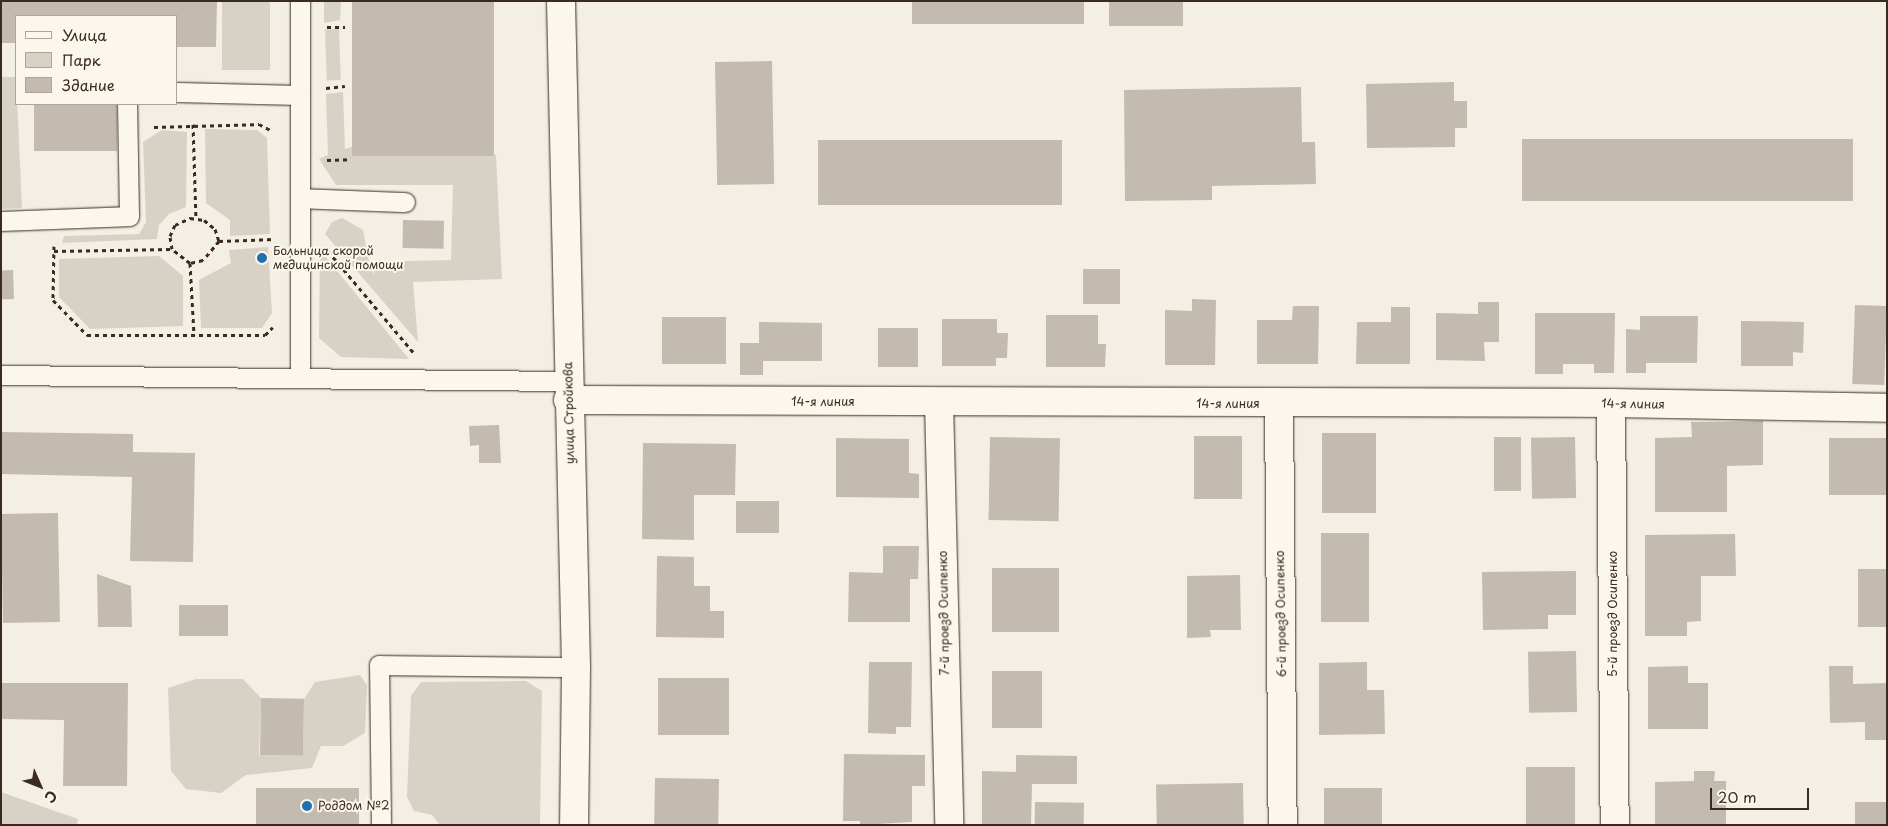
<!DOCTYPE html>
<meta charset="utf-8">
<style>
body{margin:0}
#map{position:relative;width:1888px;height:826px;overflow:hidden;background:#f3efe4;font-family:"Playpen Sans",sans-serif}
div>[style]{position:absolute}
.green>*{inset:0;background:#d8d1c6;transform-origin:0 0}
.building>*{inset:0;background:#c3bbb0;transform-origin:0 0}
.path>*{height:3px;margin-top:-1.5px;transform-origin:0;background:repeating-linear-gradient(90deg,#3b2a1e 0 4px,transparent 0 8px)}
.roads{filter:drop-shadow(0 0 1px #3b2a1e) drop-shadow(0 0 1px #3b2a1e)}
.lane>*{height:19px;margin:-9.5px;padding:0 9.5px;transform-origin:9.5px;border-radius:9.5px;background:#fbf7ec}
.street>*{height:28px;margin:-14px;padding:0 14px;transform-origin:14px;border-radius:14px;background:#fbf7ec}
.dots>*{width:14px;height:14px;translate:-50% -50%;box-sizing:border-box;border:2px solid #fbf7ec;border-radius:50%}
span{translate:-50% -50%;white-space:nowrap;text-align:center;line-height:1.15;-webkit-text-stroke:4px #fbf7ec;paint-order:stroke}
.poi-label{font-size:12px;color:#3b2a1e}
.left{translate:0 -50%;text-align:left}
.street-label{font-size:12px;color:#3b2a1e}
.frame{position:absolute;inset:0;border:2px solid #3b2a1e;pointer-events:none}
.legend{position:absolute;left:15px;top:15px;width:162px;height:90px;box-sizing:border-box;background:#fbf7ec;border:1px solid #aea59a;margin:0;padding:6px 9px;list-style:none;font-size:15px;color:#3b2a1e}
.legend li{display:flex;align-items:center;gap:10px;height:25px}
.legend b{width:25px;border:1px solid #aea59a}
.north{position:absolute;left:15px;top:761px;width:50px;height:50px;-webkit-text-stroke:4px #fbf7ec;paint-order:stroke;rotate:134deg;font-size:14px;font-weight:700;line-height:20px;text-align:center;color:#3b2a1e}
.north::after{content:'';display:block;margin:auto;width:18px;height:22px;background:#3b2a1e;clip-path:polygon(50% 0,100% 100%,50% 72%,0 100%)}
.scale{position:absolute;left:1710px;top:788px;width:99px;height:22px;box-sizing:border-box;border:2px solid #3b2a1e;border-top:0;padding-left:6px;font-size:15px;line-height:18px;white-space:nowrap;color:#3b2a1e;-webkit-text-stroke:4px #fbf7ec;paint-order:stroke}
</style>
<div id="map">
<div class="green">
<div style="left:222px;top:1px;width:48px;height:69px"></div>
<div style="clip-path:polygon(324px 1px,341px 1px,340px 20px,324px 23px)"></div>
<div style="left:339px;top:29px;width:51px;height:14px;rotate:88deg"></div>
<div style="clip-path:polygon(1px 77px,16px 77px,22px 208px,1px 209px)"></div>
<div style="clip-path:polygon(343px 92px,345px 149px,354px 146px,496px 155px,502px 279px,413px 282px,418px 342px,325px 234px,332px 222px,342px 218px,363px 230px,369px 262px,451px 260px,453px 185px,336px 185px,319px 159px,328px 155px,326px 94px)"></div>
<div style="clip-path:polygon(205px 129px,257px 130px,267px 138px,270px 234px,230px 236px,230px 220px,206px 203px)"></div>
<div style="clip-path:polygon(162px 130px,187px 132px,186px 207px,169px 214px,159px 225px,157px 239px,62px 243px,64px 236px,139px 234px,146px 222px,143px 142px)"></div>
<div style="clip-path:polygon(268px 247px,272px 313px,262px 328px,201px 328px,199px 280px,231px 263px,229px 250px)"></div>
<div style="clip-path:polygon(320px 250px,409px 359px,341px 357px,319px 338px)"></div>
<div style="clip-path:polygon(159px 256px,183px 276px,183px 326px,90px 329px,59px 297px,59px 259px)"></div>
<div style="clip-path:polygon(360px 675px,367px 685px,365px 733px,343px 746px,321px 746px,312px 768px,246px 775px,221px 793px,186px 789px,171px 771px,168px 688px,196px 679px,243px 679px,261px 698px,259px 755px,303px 756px,304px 699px,315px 682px)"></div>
<div style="clip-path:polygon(526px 681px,542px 691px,540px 825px,440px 825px,432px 815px,414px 811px,407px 797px,411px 696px,421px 682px)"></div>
<div style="clip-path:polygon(1px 792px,78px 819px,77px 825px,1px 825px)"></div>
</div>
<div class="building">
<div style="clip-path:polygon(1px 1px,217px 1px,216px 47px,176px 47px,176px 16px,16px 16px,16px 43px,1px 43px)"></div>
<div style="left:352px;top:1px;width:142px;height:155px"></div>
<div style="left:912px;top:1px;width:172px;height:23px"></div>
<div style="left:1109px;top:1px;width:74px;height:25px"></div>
<div style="left:772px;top:61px;width:123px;height:57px;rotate:89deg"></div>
<div style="clip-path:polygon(1454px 82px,1454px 101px,1467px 101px,1467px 128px,1455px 128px,1455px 147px,1367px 148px,1366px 84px)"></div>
<div style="clip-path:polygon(1301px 87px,1302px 142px,1315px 142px,1316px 184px,1212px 186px,1212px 200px,1125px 201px,1124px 90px)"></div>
<div style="left:34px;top:104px;width:83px;height:47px"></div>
<div style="left:1522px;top:139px;width:331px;height:62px"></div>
<div style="left:1062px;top:140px;width:65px;height:244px;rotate:90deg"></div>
<div style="left:403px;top:220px;width:41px;height:28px;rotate:1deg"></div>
<div style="left:1083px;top:269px;width:37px;height:35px"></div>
<div style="left:13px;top:270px;width:29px;height:12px;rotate:88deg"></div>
<div style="clip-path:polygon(1192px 299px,1216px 300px,1215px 365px,1165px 365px,1165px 310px,1192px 311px)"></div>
<div style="clip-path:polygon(1478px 302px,1499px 302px,1499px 342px,1484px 342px,1485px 361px,1436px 360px,1436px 313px,1478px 314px)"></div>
<div style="left:1855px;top:305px;width:32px;height:79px;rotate:2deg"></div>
<div style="clip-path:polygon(1293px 306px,1319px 306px,1318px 364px,1257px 364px,1257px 320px,1292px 320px)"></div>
<div style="clip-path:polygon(1391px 307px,1410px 307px,1410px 364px,1356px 364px,1357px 322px,1391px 322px)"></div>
<div style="clip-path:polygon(1535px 313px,1615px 313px,1614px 373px,1594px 373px,1594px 364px,1563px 364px,1563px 374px,1535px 374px)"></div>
<div style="clip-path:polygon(1046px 315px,1098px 315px,1098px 344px,1106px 344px,1105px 367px,1046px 367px)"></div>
<div style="clip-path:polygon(1640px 316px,1698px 316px,1697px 363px,1646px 363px,1646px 373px,1626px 373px,1626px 329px,1640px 330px)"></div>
<div style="left:662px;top:317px;width:64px;height:47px"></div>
<div style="clip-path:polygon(942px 319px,997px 319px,997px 333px,1008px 333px,1007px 358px,996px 358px,996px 366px,942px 366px)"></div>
<div style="clip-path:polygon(1741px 321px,1804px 322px,1803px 353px,1793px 352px,1793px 366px,1741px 366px)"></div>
<div style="clip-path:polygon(759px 322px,822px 323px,822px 361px,763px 361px,763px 375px,740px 375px,740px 343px,759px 343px)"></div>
<div style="left:878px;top:328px;width:40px;height:39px"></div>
<div style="clip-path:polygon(1763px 421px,1763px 465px,1727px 466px,1727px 512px,1655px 512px,1655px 438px,1692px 437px,1691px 422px)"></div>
<div style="clip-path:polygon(499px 425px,501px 463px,479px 463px,479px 445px,470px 446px,469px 426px)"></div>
<div style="clip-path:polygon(1px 432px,133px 434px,133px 452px,195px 453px,193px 562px,130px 561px,132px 477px,1px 474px)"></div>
<div style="left:1376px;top:433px;width:80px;height:54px;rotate:90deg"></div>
<div style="left:1242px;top:436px;width:63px;height:48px;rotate:90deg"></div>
<div style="left:990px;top:437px;width:70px;height:83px;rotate:1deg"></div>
<div style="left:1494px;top:437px;width:27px;height:54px"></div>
<div style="left:1575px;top:437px;width:61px;height:44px;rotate:89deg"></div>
<div style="clip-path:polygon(836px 438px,909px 439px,909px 473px,919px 474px,919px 498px,836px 497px)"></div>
<div style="left:1887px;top:438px;width:57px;height:58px;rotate:90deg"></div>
<div style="clip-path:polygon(643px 443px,736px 444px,735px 495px,694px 495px,694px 540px,642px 539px)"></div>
<div style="left:736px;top:501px;width:43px;height:32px"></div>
<div style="left:58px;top:513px;width:109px;height:57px;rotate:89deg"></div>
<div style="left:1321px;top:533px;width:48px;height:89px"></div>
<div style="clip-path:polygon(1735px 534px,1736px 576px,1701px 576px,1701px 621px,1687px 622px,1687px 636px,1645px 636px,1645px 535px)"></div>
<div style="clip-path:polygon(883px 546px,919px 546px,918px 579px,910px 579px,910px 622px,848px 622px,849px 572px,883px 573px)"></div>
<div style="clip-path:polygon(657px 556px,694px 557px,694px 586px,710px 586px,710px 611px,724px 611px,724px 638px,656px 637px)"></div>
<div style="left:992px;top:568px;width:67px;height:64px"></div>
<div style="left:1858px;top:569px;width:29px;height:58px"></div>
<div style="clip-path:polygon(1576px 571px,1576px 615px,1548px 615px,1548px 629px,1483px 630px,1482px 572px)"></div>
<div style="clip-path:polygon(97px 574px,131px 586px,132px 627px,98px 627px)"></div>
<div style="clip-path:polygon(1240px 575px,1241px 630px,1210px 630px,1211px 637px,1187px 638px,1187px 576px)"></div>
<div style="left:228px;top:605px;width:31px;height:49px;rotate:90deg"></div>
<div style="left:1576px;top:651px;width:61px;height:48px;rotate:89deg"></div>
<div style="clip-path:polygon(869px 662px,912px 662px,911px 727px,896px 727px,896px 734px,868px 733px)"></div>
<div style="clip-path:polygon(1367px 662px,1367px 690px,1384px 690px,1385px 734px,1319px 735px,1319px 663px)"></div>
<div style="clip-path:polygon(1688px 666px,1688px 683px,1708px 683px,1708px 729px,1648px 729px,1648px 667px)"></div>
<div style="clip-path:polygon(1829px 666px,1853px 666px,1853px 684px,1887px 683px,1887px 740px,1865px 740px,1865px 722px,1830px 723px)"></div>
<div style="left:992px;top:671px;width:50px;height:57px"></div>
<div style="left:658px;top:678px;width:71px;height:57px"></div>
<div style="clip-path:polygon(1px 683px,128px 683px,127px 786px,63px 786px,64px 720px,1px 719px)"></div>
<div style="left:261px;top:698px;width:43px;height:57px;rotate:1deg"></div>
<div style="clip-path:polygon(844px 754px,925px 755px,925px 786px,912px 786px,912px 822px,860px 825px,860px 821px,843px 821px)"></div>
<div style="clip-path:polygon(1016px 755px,1077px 756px,1077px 784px,1032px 784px,1031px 825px,982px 825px,982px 771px,1016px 772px)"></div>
<div style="left:1575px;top:767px;width:58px;height:49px;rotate:90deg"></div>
<div style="clip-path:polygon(1694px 771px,1715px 771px,1714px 781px,1726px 781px,1726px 825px,1655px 825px,1655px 782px,1694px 781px)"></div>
<div style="left:655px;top:778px;width:64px;height:46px;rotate:1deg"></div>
<div style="left:1243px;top:783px;width:42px;height:87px;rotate:89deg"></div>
<div style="left:256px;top:788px;width:103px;height:37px"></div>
<div style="left:1382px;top:788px;width:37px;height:58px;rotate:90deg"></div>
<div style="left:1035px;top:802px;width:49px;height:23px;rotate:1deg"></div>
<div style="left:1887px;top:802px;width:23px;height:32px;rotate:90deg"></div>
</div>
<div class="path">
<div style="left:327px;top:27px;width:18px"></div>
<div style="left:326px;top:88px;width:19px;rotate:-6deg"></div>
<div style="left:193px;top:124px;width:94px;rotate:88.2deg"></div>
<div style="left:154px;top:127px;width:105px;rotate:-1.6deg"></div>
<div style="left:259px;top:124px;width:15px;rotate:28deg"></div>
<div style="left:327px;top:160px;width:24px;rotate:-2deg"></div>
<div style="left:219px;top:241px;width:25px;rotate:130deg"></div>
<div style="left:203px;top:260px;width:13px;rotate:167deg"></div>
<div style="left:190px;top:263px;width:23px;rotate:-142deg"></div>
<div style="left:172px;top:249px;width:13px;rotate:-99deg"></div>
<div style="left:170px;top:236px;width:12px;rotate:-66deg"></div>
<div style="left:175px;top:225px;width:17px;rotate:-25deg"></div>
<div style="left:190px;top:218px;width:14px;rotate:8deg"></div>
<div style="left:204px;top:220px;width:14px;rotate:39deg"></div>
<div style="left:215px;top:229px;width:13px;rotate:72deg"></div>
<div style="left:219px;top:241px;width:55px;rotate:-2.1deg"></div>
<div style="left:54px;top:246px;width:54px;rotate:91.1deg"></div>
<div style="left:53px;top:300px;width:49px;rotate:45.8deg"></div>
<div style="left:87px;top:335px;width:178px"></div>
<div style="left:265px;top:335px;width:11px;rotate:-45deg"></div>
<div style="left:54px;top:251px;width:118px;rotate:-1deg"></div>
<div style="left:328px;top:251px;width:133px;rotate:49.9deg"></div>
<div style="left:190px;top:263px;width:72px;rotate:86.8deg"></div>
</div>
<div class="roads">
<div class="lane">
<div style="left:176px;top:92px;width:124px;rotate:1.4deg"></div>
<div style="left:300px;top:198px;width:105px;rotate:2.2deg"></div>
<div style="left:1px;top:221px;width:128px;rotate:-2.2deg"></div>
<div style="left:129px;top:216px;width:112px;rotate:-91deg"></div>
<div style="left:1px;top:375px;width:567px;rotate:0.61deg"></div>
<div style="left:300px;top:378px;width:377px;rotate:-90deg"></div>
<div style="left:381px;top:825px;width:160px;rotate:-90.7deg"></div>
<div style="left:379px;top:665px;width:197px;rotate:0.6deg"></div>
</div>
<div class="street">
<div style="left:561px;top:1px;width:666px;rotate:88.71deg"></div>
<div style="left:576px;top:667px;width:158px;rotate:90.7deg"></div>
<div style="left:568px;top:400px;width:1043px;rotate:0.16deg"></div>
<div style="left:1611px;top:403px;width:276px;rotate:1deg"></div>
<div style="left:939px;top:402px;width:423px;rotate:88.6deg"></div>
<div style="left:1611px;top:403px;width:422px;rotate:89.5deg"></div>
<div style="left:1279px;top:404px;width:421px;rotate:89.5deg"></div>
</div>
</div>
<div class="dots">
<div style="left:262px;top:258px;background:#1f6fb2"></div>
<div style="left:307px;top:806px;background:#1f6fb2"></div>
</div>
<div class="poi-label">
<span class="left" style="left:273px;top:258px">Больница скорой<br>медицинской помощи</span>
<span class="left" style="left:318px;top:806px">Роддом №2</span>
</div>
<div class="street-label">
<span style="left:823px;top:402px">14-я линия</span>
<span style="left:1228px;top:404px">14-я линия</span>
<span style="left:1633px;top:404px;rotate:1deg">14-я линия</span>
<span style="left:569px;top:413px;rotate:-91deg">улица Стройкова</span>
<span style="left:944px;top:613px;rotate:-91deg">7-й проезд Осипенко</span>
<span style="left:1281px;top:614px;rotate:-91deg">6-й проезд Осипенко</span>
<span style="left:1613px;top:614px;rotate:-90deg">5-й проезд Осипенко</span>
</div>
<div class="frame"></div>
<ul class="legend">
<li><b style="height:6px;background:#fbf7ec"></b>Улица</li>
<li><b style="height:14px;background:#d8d1c6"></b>Парк</li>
<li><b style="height:14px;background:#c3bbb0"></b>Здание</li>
</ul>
<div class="north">С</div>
<div class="scale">20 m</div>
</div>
